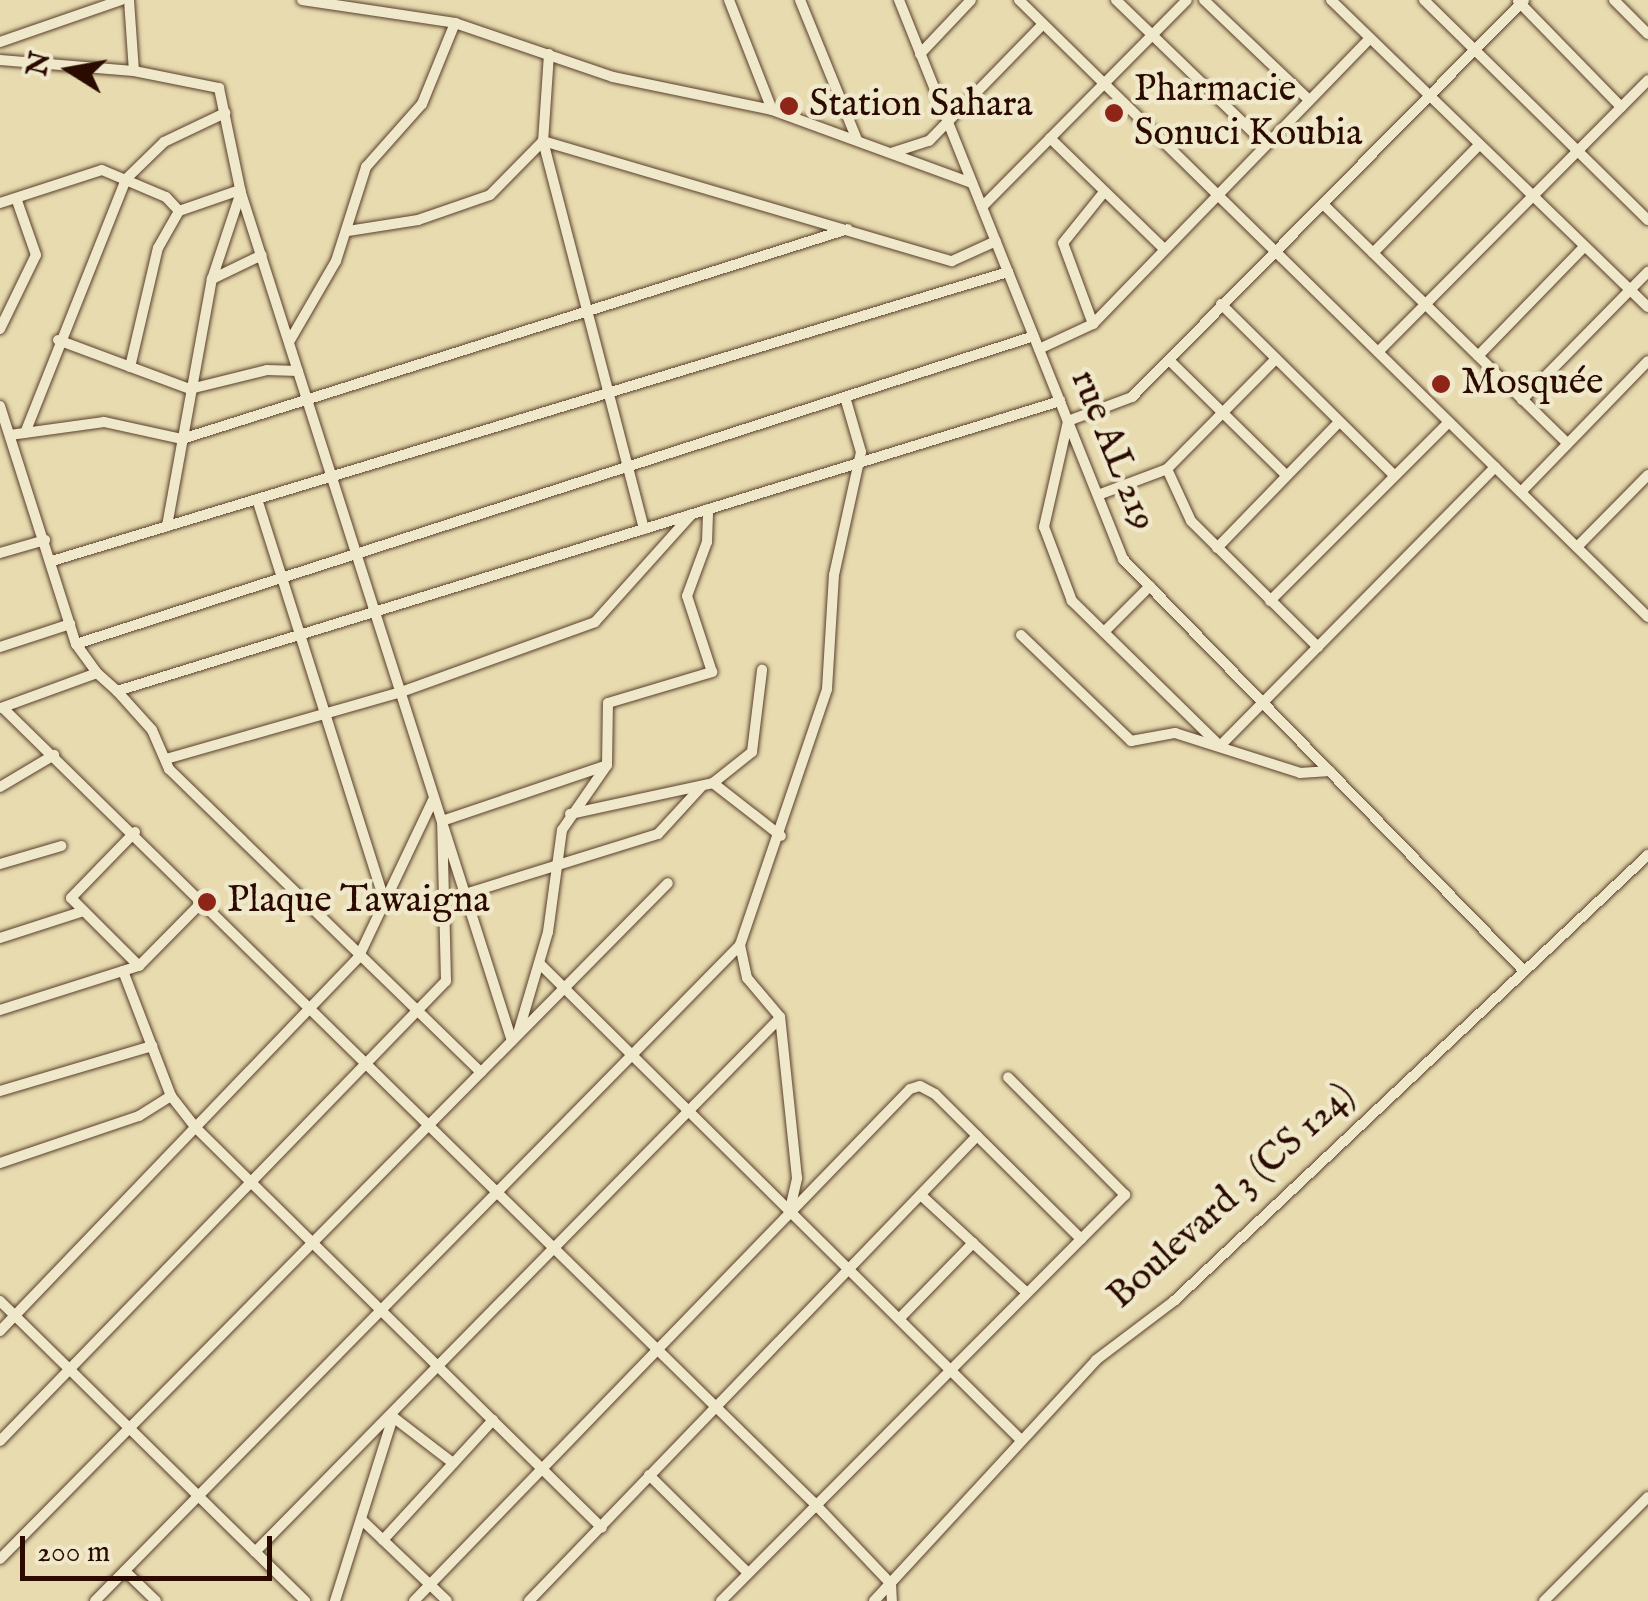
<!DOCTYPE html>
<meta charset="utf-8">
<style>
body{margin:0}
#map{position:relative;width:1648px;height:1601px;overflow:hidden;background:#e7dbaf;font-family:"IM FELL English",serif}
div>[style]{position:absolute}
.roads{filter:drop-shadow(0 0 2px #5a3f2c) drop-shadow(0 0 2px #5a3f2c)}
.minor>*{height:10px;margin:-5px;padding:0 5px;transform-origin:5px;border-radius:5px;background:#efe8cb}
.dots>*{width:28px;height:28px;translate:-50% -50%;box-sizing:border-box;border:5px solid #efe8cb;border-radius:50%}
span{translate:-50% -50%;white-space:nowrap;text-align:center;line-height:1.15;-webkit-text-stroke:9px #efe8cb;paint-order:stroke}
.poi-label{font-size:38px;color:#2b0b00}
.left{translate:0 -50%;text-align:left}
.street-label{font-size:38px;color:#2b0b00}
.north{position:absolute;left:20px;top:20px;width:100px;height:100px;-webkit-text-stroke:8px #efe8cb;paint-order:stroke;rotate:281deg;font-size:28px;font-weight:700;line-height:40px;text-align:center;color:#2b0b00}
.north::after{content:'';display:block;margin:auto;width:35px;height:45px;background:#2b0b00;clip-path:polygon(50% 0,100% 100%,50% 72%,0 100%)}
.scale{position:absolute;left:20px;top:1536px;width:252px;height:45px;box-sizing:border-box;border:5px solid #2b0b00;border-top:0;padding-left:12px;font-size:30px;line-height:35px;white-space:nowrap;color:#2b0b00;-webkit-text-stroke:8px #efe8cb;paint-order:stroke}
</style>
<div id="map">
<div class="roads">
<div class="minor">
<div style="left:129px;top:0;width:71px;rotate:86deg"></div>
<div style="left:302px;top:0;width:155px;rotate:8.5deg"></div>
<div style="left:455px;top:23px;width:167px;rotate:18.9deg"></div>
<div style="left:613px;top:77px;width:162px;rotate:11.7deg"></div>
<div style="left:772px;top:110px;width:213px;rotate:20.1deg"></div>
<div style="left:729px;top:0;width:118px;rotate:68.6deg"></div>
<div style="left:800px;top:0;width:151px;rotate:67.8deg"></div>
<div style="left:899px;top:0;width:602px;rotate:68.16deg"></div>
<div style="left:1123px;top:559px;width:574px;rotate:45.78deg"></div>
<div style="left:1019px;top:0;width:881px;rotate:44.45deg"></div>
<div style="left:1116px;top:0;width:207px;rotate:44deg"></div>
<div style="left:1204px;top:0;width:145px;rotate:43.6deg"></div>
<div style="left:1331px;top:0;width:441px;rotate:44.1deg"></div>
<div style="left:1424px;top:0;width:314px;rotate:44.5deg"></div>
<div style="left:1614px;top:0;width:48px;rotate:45deg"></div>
<div style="left:1518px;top:1px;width:148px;rotate:45.8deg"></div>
<div style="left:0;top:42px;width:128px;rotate:-19.1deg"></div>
<div style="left:549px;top:54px;width:87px;rotate:93.9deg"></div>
<div style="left:543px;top:141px;width:401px;rotate:75.4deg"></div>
<div style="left:920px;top:54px;width:74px;rotate:-46.6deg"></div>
<div style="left:0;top:60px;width:134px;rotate:4.7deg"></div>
<div style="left:134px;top:71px;width:87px;rotate:11.3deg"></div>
<div style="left:219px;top:88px;width:107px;rotate:78.2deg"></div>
<div style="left:241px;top:193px;width:890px;rotate:72.28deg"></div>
<div style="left:1050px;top:138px;width:159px;rotate:44.2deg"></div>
<div style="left:891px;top:153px;width:40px;rotate:-18deg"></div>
<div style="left:929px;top:141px;width:163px;rotate:-45.7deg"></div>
<div style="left:0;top:203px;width:107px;rotate:-17.9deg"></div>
<div style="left:102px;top:170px;width:69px;rotate:22.9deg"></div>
<div style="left:166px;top:197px;width:19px;rotate:47deg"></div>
<div style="left:1323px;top:204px;width:342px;rotate:44.4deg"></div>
<div style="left:982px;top:207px;width:291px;rotate:-45.3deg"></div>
<div style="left:179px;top:211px;width:65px;rotate:-19deg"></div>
<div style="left:348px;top:231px;width:71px;rotate:-8.9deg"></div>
<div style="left:418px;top:220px;width:76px;rotate:-19.1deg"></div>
<div style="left:490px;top:195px;width:76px;rotate:-45.5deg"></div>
<div style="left:543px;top:141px;width:426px;rotate:16.4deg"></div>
<div style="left:952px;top:261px;width:48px;rotate:-24.4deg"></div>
<div style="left:1373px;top:253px;width:151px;rotate:-45.5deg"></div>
<div style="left:212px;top:279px;width:89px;rotate:-71.6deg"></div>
<div style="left:1221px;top:304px;width:243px;rotate:44.7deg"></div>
<div style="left:1093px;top:324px;width:86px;rotate:-110.3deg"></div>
<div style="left:1063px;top:243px;width:65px;rotate:-51.2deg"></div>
<div style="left:0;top:329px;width:82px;rotate:-64.1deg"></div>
<div style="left:36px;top:255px;width:60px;rotate:-109.3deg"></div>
<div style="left:58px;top:340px;width:141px;rotate:20.4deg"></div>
<div style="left:190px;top:389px;width:79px;rotate:-13.9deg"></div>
<div style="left:267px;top:370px;width:31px;rotate:2deg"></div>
<div style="left:289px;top:342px;width:94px;rotate:-59.9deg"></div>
<div style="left:336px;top:261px;width:99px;rotate:-72.3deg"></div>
<div style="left:366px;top:167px;width:84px;rotate:-48.4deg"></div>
<div style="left:422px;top:104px;width:87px;rotate:-67.8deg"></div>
<div style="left:1039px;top:349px;width:60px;rotate:-24.8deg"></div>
<div style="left:1093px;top:324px;width:398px;rotate:-45.9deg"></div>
<div style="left:1378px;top:352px;width:383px;rotate:-45.2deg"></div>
<div style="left:1478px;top:356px;width:153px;rotate:-45.8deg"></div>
<div style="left:1169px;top:360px;width:164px;rotate:44.5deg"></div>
<div style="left:130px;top:367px;width:122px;rotate:-76.8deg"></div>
<div style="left:158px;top:248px;width:43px;rotate:-60.4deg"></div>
<div style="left:1522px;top:400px;width:180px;rotate:-45.5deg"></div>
<div style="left:0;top:406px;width:250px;rotate:72.3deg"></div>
<div style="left:76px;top:644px;width:36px;rotate:54deg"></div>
<div style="left:97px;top:673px;width:102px;rotate:160deg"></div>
<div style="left:25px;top:433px;width:273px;rotate:-68.3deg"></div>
<div style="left:126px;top:179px;width:53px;rotate:-44.2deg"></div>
<div style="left:164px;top:142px;width:68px;rotate:-25.4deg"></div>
<div style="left:10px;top:435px;width:95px;rotate:-7.9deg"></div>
<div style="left:104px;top:422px;width:80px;rotate:12.3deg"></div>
<div style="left:182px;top:439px;width:698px;rotate:-17.5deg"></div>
<div style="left:1167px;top:469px;width:57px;rotate:65.2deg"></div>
<div style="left:1191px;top:521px;width:179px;rotate:44.8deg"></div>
<div style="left:1521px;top:492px;width:182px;rotate:-45.9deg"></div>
<div style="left:1098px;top:495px;width:74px;rotate:-20.6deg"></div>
<div style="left:1167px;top:469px;width:155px;rotate:-45.3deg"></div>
<div style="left:257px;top:499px;width:423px;rotate:72.4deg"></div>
<div style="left:167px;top:526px;width:251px;rotate:-79.7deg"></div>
<div style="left:212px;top:279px;width:55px;rotate:-25.6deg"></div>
<div style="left:1577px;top:547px;width:101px;rotate:-45.4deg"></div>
<div style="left:1217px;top:548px;width:175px;rotate:-45.9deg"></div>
<div style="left:0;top:553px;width:47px;rotate:-16.1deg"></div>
<div style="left:52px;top:561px;width:999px;rotate:-16.82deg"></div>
<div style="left:1270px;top:601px;width:253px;rotate:-45deg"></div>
<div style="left:1104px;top:632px;width:65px;rotate:-45deg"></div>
<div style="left:1021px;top:635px;width:153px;rotate:43.9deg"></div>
<div style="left:1131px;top:741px;width:45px;rotate:-10.3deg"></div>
<div style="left:1175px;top:733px;width:131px;rotate:17.7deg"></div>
<div style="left:1300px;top:773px;width:30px;rotate:-4deg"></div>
<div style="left:76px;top:644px;width:1006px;rotate:-17.82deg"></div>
<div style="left:0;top:647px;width:74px;rotate:-18.2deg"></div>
<div style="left:97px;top:673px;width:27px;rotate:42deg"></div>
<div style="left:117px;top:691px;width:987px;rotate:-17.09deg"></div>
<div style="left:117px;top:691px;width:52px;rotate:48.1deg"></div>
<div style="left:152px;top:730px;width:43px;rotate:66.4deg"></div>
<div style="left:169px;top:769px;width:435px;rotate:44.2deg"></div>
<div style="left:3px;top:708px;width:1138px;rotate:44.43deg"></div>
<div style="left:816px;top:1505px;width:109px;rotate:46.5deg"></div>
<div style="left:891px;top:1584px;width:17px;rotate:87deg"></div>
<div style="left:1216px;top:742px;width:202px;rotate:-135.6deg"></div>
<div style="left:1072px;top:601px;width:79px;rotate:-110.7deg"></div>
<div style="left:1044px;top:527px;width:109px;rotate:-77.2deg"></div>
<div style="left:1068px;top:421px;width:68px;rotate:-20.6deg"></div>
<div style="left:1132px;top:397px;width:558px;rotate:-45.36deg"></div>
<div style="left:1222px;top:744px;width:389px;rotate:-45.4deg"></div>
<div style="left:166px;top:759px;width:244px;rotate:-15.9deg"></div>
<div style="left:401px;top:692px;width:206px;rotate:-19.8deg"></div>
<div style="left:595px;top:622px;width:144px;rotate:-48.1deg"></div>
<div style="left:713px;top:783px;width:86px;rotate:37.9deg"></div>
<div style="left:0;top:787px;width:63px;rotate:-30.7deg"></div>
<div style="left:570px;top:814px;width:146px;rotate:-12.2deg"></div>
<div style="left:713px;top:783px;width:50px;rotate:-38.5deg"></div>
<div style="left:752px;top:752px;width:83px;rotate:-83deg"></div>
<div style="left:135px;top:832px;width:92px;rotate:134.1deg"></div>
<div style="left:71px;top:898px;width:96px;rotate:45deg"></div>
<div style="left:0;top:864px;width:64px;rotate:-16.4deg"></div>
<div style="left:465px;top:894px;width:202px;rotate:-17.3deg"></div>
<div style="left:658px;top:834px;width:65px;rotate:-47.5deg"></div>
<div style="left:0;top:938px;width:88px;rotate:-17.8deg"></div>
<div style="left:540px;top:964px;width:674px;rotate:44.7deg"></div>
<div style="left:123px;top:971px;width:134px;rotate:69deg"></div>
<div style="left:171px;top:1096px;width:39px;rotate:52deg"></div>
<div style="left:195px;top:1127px;width:571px;rotate:44.57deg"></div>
<div style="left:0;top:1010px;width:146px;rotate:-17.6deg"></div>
<div style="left:139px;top:966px;width:93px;rotate:-45.4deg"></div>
<div style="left:519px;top:1030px;width:102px;rotate:-73.5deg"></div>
<div style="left:548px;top:932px;width:103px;rotate:-82.2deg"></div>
<div style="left:562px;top:830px;width:79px;rotate:-55.3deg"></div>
<div style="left:607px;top:765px;width:62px;rotate:-89.1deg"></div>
<div style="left:608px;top:703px;width:109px;rotate:-16.6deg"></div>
<div style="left:712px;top:672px;width:80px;rotate:-108.2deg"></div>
<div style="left:687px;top:596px;width:58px;rotate:-69.7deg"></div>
<div style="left:707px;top:542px;width:33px;rotate:-88deg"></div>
<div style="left:0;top:1091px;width:159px;rotate:-16.5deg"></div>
<div style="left:0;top:1163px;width:147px;rotate:-18.7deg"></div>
<div style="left:139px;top:1116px;width:38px;rotate:-32deg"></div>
<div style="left:923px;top:1197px;width:140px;rotate:42.7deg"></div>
<div style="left:790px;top:1209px;width:32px;rotate:-77deg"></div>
<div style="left:797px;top:1178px;width:162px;rotate:-96deg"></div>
<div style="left:780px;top:1017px;width:51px;rotate:-130.2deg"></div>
<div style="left:747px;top:978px;width:34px;rotate:-102deg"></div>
<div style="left:740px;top:945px;width:270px;rotate:-71.2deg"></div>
<div style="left:827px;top:689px;width:114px;rotate:-86.5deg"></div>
<div style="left:834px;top:575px;width:126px;rotate:-77.6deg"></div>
<div style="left:861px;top:452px;width:57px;rotate:-106.2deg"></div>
<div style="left:0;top:1301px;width:428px;rotate:44.5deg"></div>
<div style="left:900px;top:1318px;width:105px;rotate:-45.8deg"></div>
<div style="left:0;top:1331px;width:517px;rotate:-46.18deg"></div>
<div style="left:358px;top:958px;width:177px;rotate:-64.6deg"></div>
<div style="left:0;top:1441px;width:641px;rotate:-45.89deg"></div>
<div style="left:446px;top:981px;width:160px;rotate:-91.4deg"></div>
<div style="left:442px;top:821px;width:174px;rotate:-18.7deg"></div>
<div style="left:649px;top:1475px;width:139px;rotate:44.7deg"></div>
<div style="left:362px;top:1520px;width:117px;rotate:43.6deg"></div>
<div style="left:383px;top:1540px;width:163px;rotate:-47.5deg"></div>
<div style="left:255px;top:1552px;width:749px;rotate:-45.49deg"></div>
<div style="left:0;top:1559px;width:950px;rotate:-45.34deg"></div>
<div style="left:125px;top:1571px;width:43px;rotate:44.1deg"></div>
<div style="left:95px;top:1601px;width:920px;rotate:-45.48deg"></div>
<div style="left:335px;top:1601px;width:193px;rotate:-72.5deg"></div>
<div style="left:393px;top:1417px;width:76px;rotate:37.5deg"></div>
<div style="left:414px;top:1601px;width:713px;rotate:-45.91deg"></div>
<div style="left:910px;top:1089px;width:10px;rotate:-17deg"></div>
<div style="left:920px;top:1086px;width:17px;rotate:28deg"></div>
<div style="left:935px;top:1094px;width:206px;rotate:44.8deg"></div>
<div style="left:529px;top:1601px;width:646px;rotate:-46.07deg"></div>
<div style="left:721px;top:1601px;width:573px;rotate:-45.14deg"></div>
<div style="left:1125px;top:1195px;width:166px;rotate:-134.8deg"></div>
<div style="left:874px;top:1601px;width:328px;rotate:-47.3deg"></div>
<div style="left:1096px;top:1360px;width:98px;rotate:-37.1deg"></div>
<div style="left:1174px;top:1301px;width:651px;rotate:-43.26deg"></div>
<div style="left:1544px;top:1601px;width:147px;rotate:-45deg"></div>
</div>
</div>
<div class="dots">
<div style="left:789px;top:106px;background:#8f2418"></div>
<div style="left:1114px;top:113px;background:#8f2418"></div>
<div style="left:1441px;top:384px;background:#8f2418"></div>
<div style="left:207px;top:902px;background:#8f2418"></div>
</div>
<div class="poi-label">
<span class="left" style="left:1134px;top:113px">Pharmacie<br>Sonuci Koubia</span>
<span class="left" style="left:809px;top:106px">Station Sahara</span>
<span class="left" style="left:1461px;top:384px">Mosquée</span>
<span class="left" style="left:227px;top:902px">Plaque Tawaigna</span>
</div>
<div class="street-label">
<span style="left:1112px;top:451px;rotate:68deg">rue AL 219</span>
<span style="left:1232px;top:1197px;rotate:-42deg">Boulevard 3 (CS 124)</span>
</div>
<div class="north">N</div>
<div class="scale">200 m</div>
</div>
